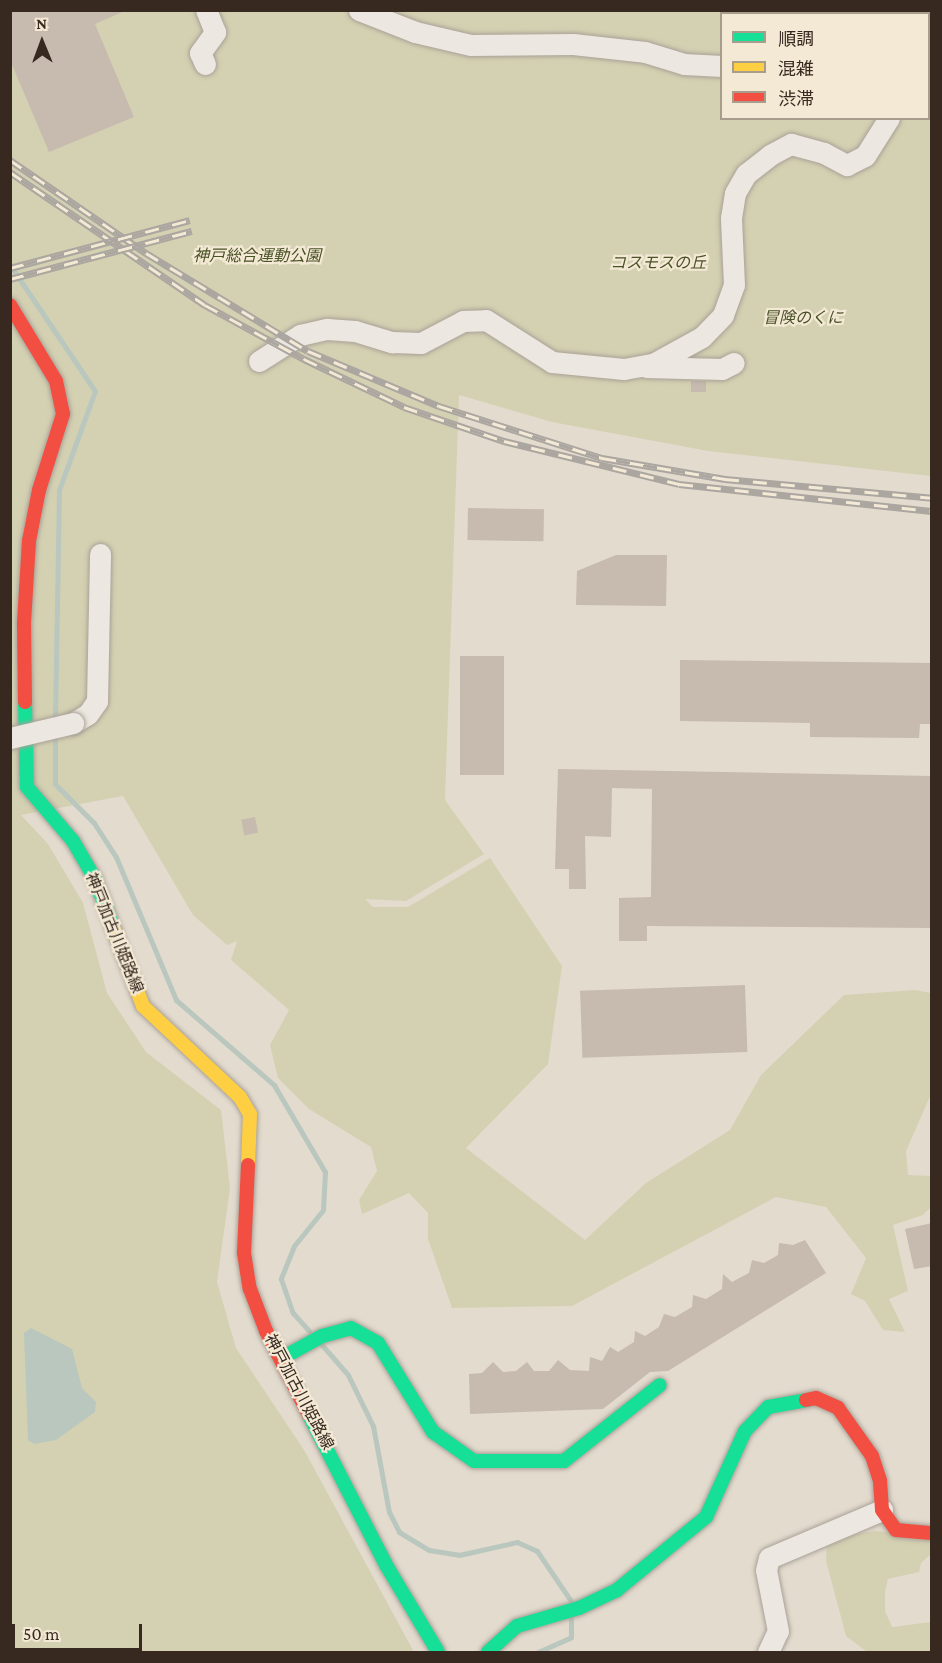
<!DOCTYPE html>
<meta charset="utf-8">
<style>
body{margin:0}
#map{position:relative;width:942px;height:1663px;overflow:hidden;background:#e3dbce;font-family:"Crimson Pro","Noto Sans JP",serif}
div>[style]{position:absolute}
.green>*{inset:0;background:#d4d1b2}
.water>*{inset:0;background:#b9c7be}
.stream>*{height:5px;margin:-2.5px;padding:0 2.5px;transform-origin:2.5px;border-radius:2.5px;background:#b9c7be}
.building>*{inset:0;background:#c7baaf;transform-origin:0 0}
.roads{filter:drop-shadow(0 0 2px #a9a197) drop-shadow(0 0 2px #a9a197)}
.street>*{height:21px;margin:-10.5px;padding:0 10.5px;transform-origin:10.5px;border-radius:10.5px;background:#ece7e0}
.fast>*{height:14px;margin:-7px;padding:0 7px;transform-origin:7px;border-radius:7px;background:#16e098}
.slow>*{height:14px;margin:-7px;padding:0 7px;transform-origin:7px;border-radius:7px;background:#ffcf43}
.jam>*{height:14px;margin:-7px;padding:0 7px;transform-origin:7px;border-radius:7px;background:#f24e42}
.rail>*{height:7px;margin-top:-3.5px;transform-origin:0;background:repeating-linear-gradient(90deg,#f3e9d5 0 14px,#aba6a0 0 28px);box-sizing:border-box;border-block:2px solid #aba6a0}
.bridges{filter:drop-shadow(0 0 2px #a9a197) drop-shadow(0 0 2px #a9a197)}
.street-bridge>*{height:21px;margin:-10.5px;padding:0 10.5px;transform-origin:10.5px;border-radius:10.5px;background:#ece7e0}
span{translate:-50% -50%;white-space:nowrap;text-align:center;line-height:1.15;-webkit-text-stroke:4.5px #f3e9d5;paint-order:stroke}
.park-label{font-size:16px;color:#4a5228;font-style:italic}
.street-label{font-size:16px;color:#372920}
.frame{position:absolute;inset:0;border:12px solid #372920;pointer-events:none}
.legend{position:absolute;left:720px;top:12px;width:210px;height:108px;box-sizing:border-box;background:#f3e9d5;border:2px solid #a89c8d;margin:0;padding:8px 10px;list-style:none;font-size:18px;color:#372920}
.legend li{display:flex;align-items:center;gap:12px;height:30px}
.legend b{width:30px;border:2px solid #a89c8d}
.north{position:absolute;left:12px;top:12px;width:60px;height:60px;-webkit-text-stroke:4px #f3e9d5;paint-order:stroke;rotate:359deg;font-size:16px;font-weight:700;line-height:24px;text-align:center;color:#372920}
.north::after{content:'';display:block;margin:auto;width:21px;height:27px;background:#372920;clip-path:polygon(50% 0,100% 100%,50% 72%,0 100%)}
.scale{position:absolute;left:12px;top:1624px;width:130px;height:27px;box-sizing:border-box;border:3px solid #372920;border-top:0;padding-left:8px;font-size:18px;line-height:21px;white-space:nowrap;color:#372920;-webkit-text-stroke:4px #f3e9d5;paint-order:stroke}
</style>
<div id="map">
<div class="green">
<div style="clip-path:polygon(evenodd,11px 11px,931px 11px,931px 476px,708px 451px,552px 422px,459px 395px,445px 800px,484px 854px,406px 901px,365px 899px,373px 907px,408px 907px,490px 858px,562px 966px,548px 1064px,466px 1148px,585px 1240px,646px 1183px,730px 1130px,761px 1075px,844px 995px,915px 990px,931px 993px,931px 1094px,906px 1151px,908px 1175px,931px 1176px,931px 1207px,923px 1215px,893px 1225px,908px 1291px,889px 1299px,905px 1332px,883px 1330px,865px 1301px,851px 1294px,866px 1258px,826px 1207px,776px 1197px,572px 1306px,452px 1308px,428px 1239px,428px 1213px,409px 1193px,362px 1214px,359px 1200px,377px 1171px,371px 1147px,309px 1109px,278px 1078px,270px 1045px,289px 1010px,231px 960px,237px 941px,227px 945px,193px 915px,123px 796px,21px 815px,48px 844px,83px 903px,107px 993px,146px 1052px,221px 1110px,230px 1188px,217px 1282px,236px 1348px,304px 1450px,414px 1652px,11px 1652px,11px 11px,722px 14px,928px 14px,928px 118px,722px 118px,722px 14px)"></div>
<div style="clip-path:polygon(875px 1531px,931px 1536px,931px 1554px,921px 1563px,919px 1572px,888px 1579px,885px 1592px,885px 1611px,892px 1627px,931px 1622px,931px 1652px,867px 1652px,846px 1636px,826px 1561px,827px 1539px)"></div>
</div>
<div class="water">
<div style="clip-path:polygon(31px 1328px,72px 1349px,82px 1388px,96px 1402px,95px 1412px,56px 1440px,34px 1444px,28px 1440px,24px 1333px)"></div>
</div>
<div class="stream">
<div style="left:10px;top:265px;width:152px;rotate:56deg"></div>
<div style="left:95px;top:391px;width:105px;rotate:110deg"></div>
<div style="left:59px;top:490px;width:234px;rotate:91deg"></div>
<div style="left:55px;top:733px;width:51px;rotate:90deg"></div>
<div style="left:55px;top:784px;width:55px;rotate:45deg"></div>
<div style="left:94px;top:823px;width:40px;rotate:57.1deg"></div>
<div style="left:116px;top:857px;width:155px;rotate:67.2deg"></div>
<div style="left:176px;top:1000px;width:130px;rotate:40.9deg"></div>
<div style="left:274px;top:1085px;width:101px;rotate:59.6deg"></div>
<div style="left:325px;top:1172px;width:38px;rotate:93deg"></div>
<div style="left:323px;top:1210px;width:46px;rotate:128.9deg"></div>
<div style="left:294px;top:1246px;width:35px;rotate:112deg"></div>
<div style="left:281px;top:1279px;width:36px;rotate:71deg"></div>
<div style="left:293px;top:1313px;width:25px;rotate:48deg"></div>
<div style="left:322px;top:1345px;width:40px;rotate:49deg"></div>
<div style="left:348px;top:1375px;width:57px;rotate:63.9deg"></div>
<div style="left:373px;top:1426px;width:87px;rotate:79.5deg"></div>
<div style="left:389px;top:1512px;width:22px;rotate:63deg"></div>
<div style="left:399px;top:1532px;width:35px;rotate:31deg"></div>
<div style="left:429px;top:1550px;width:30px;rotate:9deg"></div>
<div style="left:459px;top:1555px;width:59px;rotate:-12.6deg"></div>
<div style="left:517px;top:1542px;width:22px;rotate:24deg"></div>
<div style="left:537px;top:1551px;width:60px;rotate:55.8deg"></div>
<div style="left:538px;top:1652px;width:36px;rotate:-24deg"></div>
<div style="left:571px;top:1637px;width:18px;rotate:-90deg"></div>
</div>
<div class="building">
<div style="clip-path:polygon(10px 10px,127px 10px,95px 24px,134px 117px,49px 152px,10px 60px)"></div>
<div style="left:691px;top:381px;width:15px;height:11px"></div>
<div style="left:468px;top:508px;width:76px;height:32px;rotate:1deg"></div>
<div style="clip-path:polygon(616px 555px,667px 555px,666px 606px,576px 605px,577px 571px)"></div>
<div style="left:504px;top:656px;width:119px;height:44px;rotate:90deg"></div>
<div style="clip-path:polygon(680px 660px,932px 663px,932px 724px,920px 724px,919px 738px,810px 737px,810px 723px,680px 721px)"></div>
<div style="clip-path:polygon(558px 769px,932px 776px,932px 928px,647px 926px,647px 941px,619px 941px,619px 898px,651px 897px,652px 789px,612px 788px,611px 837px,585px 836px,586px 889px,569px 889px,569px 869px,555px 869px)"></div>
<div style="left:255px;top:817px;width:16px;height:14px;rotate:79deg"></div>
<div style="left:745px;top:985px;width:67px;height:165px;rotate:88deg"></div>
<div style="clip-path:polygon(932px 1223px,932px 1266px,914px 1269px,905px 1229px)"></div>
<div style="clip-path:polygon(805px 1240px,826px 1273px,668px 1371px,650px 1372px,603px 1409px,470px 1414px,469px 1374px,482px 1373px,493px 1362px,503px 1372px,516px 1371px,527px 1362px,534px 1371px,549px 1371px,558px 1360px,570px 1370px,589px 1371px,590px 1357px,602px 1361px,610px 1347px,618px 1352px,634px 1342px,635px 1331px,645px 1336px,659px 1327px,664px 1314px,675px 1317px,692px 1307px,693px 1295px,706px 1299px,722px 1289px,723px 1274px,732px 1282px,749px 1273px,752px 1260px,764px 1263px,778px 1255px,779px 1243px,793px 1245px)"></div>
</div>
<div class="roads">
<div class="street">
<div style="left:359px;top:10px;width:60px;rotate:21.4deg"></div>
<div style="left:415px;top:32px;width:57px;rotate:13.1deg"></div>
<div style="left:471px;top:45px;width:102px;rotate:-0.6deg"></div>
<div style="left:573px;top:44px;width:72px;rotate:6.3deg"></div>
<div style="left:645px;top:52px;width:41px;rotate:17.1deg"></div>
<div style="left:684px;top:64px;width:38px;rotate:3deg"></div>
<div style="left:826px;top:14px;width:3px;rotate:-90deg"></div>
<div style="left:205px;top:64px;width:12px;rotate:-114deg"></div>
<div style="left:200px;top:53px;width:26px;rotate:-54deg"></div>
<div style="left:215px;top:32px;width:24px;rotate:-112deg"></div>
<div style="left:259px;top:361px;width:49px;rotate:-32.4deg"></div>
<div style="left:300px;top:335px;width:28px;rotate:-13deg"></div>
<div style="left:327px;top:329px;width:28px;rotate:4deg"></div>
<div style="left:355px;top:331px;width:39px;rotate:17deg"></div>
<div style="left:392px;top:342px;width:29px;rotate:2deg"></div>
<div style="left:421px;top:343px;width:47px;rotate:-27.6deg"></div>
<div style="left:463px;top:321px;width:23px;rotate:-2deg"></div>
<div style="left:486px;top:320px;width:78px;rotate:32.5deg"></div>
<div style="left:552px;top:362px;width:72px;rotate:5.6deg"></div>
<div style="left:624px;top:369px;width:29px;rotate:-10deg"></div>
<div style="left:653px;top:364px;width:56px;rotate:-28.9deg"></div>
<div style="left:702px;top:337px;width:30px;rotate:-46deg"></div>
<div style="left:723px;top:315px;width:32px;rotate:-70deg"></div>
<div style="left:734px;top:285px;width:67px;rotate:-92.6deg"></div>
<div style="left:731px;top:218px;width:25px;rotate:-81deg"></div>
<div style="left:735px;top:193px;width:22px;rotate:-60deg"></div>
<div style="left:746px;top:174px;width:31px;rotate:-38deg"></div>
<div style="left:770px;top:155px;width:24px;rotate:-28deg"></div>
<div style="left:791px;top:144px;width:34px;rotate:15deg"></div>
<div style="left:824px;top:153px;width:26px;rotate:28deg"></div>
<div style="left:847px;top:165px;width:20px;rotate:-27deg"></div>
<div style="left:865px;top:156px;width:45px;rotate:-57.7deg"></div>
<div style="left:646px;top:367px;width:76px;rotate:1.5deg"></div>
<div style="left:722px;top:369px;width:13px;rotate:-27deg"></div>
<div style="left:73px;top:723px;width:17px;rotate:-31deg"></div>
<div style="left:88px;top:714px;width:16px;rotate:-55deg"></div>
<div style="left:97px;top:701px;width:147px;rotate:-88.8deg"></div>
<div style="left:768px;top:1652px;width:23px;rotate:-65deg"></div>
<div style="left:778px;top:1631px;width:62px;rotate:-101.1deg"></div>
<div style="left:766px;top:1570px;width:12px;rotate:-76deg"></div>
<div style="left:769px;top:1558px;width:123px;rotate:-23deg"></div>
</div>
<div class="fast">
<div style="left:25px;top:702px;width:85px;rotate:88.7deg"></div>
<div style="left:27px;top:787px;width:71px;rotate:49.6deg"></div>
<div style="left:73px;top:841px;width:44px;rotate:59.9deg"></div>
<div style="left:95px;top:879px;width:51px;rotate:69.4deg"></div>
<div style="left:282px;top:1358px;width:46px;rotate:-28.8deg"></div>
<div style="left:322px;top:1336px;width:30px;rotate:-15deg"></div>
<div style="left:351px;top:1328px;width:31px;rotate:29deg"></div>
<div style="left:378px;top:1343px;width:105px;rotate:58.3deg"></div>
<div style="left:433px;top:1432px;width:50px;rotate:35.3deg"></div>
<div style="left:474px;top:1461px;width:90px"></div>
<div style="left:564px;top:1461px;width:122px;rotate:-38.4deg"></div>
<div style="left:309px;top:1415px;width:169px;rotate:62.8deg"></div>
<div style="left:386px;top:1565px;width:101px;rotate:59.1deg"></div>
<div style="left:488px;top:1652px;width:39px;rotate:-42deg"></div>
<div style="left:517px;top:1626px;width:65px;rotate:-16.2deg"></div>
<div style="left:579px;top:1608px;width:42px;rotate:-25.3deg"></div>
<div style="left:617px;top:1590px;width:115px;rotate:-39.4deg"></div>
<div style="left:706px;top:1517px;width:94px;rotate:-65.6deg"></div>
<div style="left:745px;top:1431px;width:33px;rotate:-46deg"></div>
<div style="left:768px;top:1407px;width:39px;rotate:-10deg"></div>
</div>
<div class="slow">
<div style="left:113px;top:927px;width:85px;rotate:69.2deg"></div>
<div style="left:143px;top:1006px;width:133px;rotate:43.2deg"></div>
<div style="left:240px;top:1097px;width:20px;rotate:60deg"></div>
<div style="left:250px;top:1114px;width:51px;rotate:92.2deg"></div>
</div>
<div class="jam">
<div style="left:10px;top:305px;width:89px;rotate:58.8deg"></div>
<div style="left:56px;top:381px;width:34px;rotate:78deg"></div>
<div style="left:63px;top:414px;width:80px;rotate:107.5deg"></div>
<div style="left:39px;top:490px;width:52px;rotate:101.1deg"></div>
<div style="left:29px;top:541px;width:81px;rotate:93.5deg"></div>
<div style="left:24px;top:622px;width:80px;rotate:89.3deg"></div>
<div style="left:248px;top:1165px;width:88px;rotate:92.6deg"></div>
<div style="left:244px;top:1253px;width:36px;rotate:81deg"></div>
<div style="left:250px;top:1289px;width:45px;rotate:69.1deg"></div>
<div style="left:266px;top:1331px;width:94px;rotate:62.9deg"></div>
<div style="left:806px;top:1400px;width:10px;rotate:-11deg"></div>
<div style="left:816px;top:1398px;width:24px;rotate:24deg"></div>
<div style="left:838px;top:1408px;width:59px;rotate:54.7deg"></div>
<div style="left:872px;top:1456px;width:26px;rotate:72deg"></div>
<div style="left:880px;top:1481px;width:29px;rotate:86deg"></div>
<div style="left:882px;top:1510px;width:24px;rotate:55deg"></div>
<div style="left:896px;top:1530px;width:36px;rotate:5deg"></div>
</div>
</div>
<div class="rail">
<div style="left:10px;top:160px;width:165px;rotate:34.4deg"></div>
<div style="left:146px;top:253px;width:189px;rotate:31.2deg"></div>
<div style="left:308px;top:351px;width:142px;rotate:22.8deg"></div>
<div style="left:439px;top:406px;width:171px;rotate:17.7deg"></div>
<div style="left:602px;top:458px;width:125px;rotate:9.7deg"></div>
<div style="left:725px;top:479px;width:208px;rotate:5.2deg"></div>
<div style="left:10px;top:172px;width:236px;rotate:34.3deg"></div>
<div style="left:205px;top:305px;width:113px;rotate:28.6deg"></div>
<div style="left:304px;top:359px;width:111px;rotate:25.6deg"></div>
<div style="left:404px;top:407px;width:106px;rotate:18.8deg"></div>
<div style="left:504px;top:441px;width:180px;rotate:13.8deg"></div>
<div style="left:679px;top:484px;width:254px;rotate:6.1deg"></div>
<div style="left:10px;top:268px;width:186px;rotate:-14.9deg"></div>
<div style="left:10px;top:279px;width:188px;rotate:-14.8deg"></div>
</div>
<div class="bridges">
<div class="street-bridge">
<div style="left:10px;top:738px;width:65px;rotate:-13.4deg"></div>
</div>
</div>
<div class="park-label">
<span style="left:257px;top:256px">神戸総合運動公園</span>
<span style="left:658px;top:263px">コスモスの丘</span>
<span style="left:803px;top:318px">冒険のくに</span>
</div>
<div class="street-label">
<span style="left:114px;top:933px;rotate:68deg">神戸加古川姫路線</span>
<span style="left:299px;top:1392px;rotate:62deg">神戸加古川姫路線</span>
</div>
<div class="frame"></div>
<ul class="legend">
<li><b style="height:8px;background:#16e098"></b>順調</li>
<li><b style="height:8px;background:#ffcf43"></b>混雑</li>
<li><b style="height:8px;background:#f24e42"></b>渋滞</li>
</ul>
<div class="north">N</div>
<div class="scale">50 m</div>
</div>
